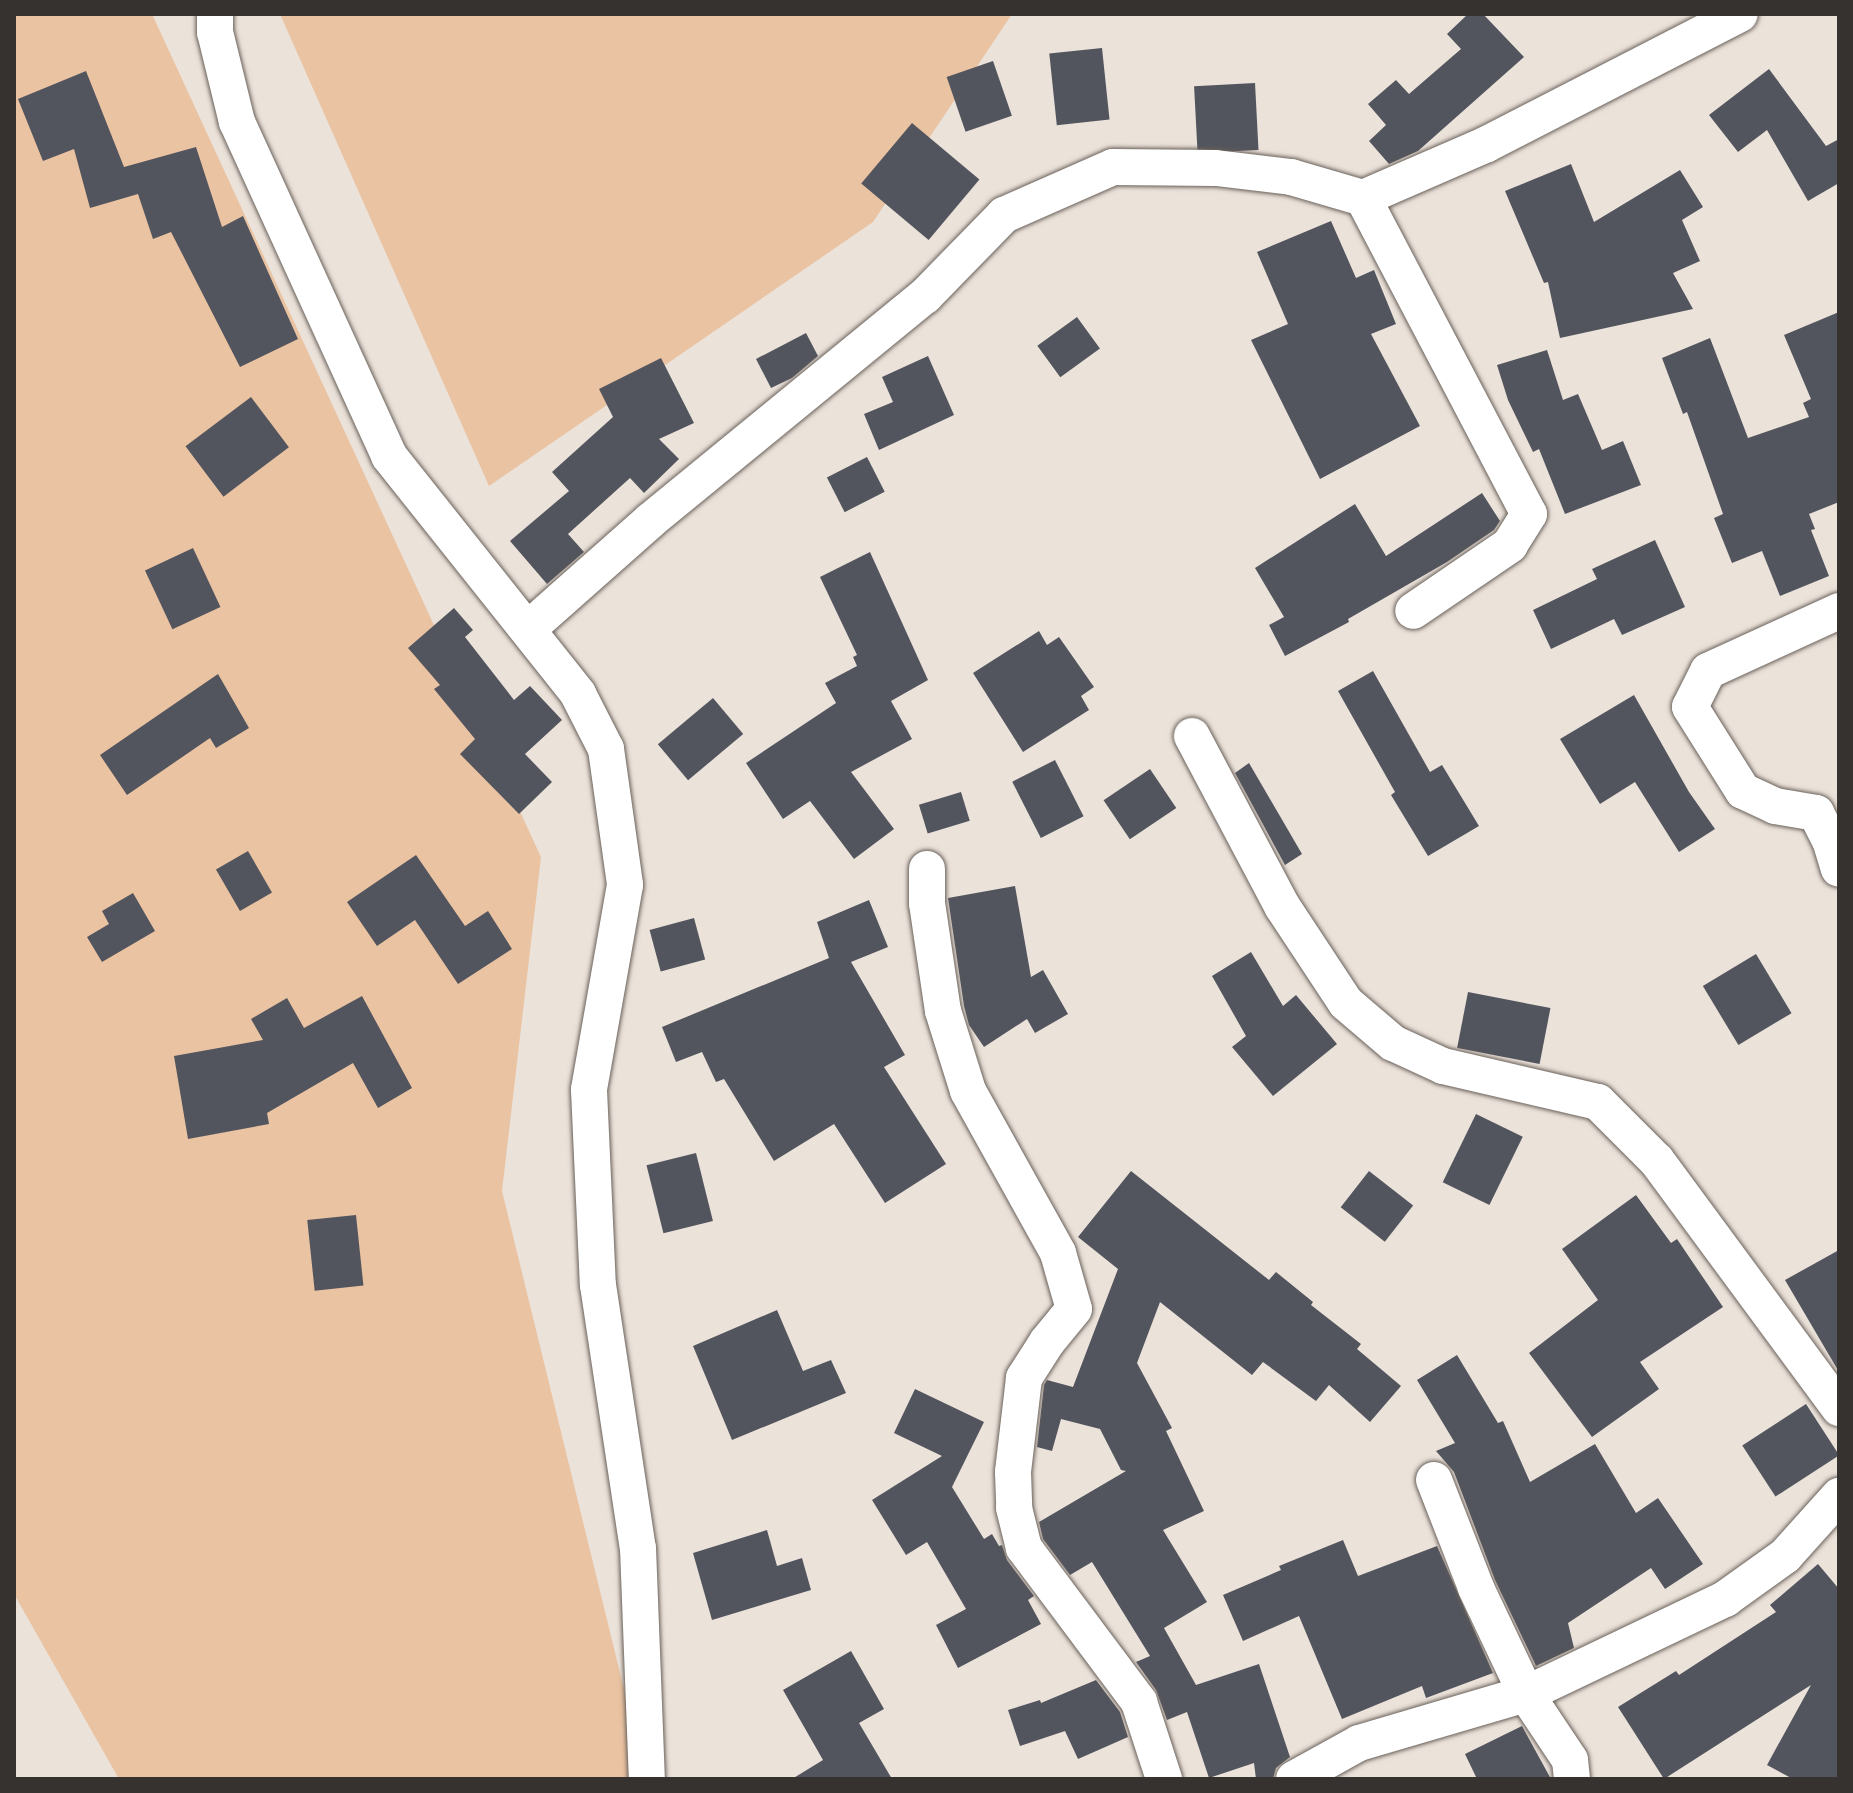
<!DOCTYPE html>
<style>
body{margin:0}
#map{position:relative;width:1853px;height:1793px;overflow:hidden;background:#ebe2da;font-family:"Source Serif 4",serif}
div>[style]{position:absolute}
.green>*{inset:0;background:#eac3a2}
.building>*{inset:0;background:#53555e;transform-origin:0 0}
.roads{filter:drop-shadow(0 0 2px #69615a) drop-shadow(0 0 2px #69615a)}
.minor>*{height:36px;margin:-18px;padding:0 18px;transform-origin:18px;border-radius:18px;background:#fff}
span{translate:-50% -50%;white-space:nowrap;text-align:center;line-height:1.15;-webkit-text-stroke:8px #f9efe7;paint-order:stroke}
.frame{position:absolute;inset:0;border:16px solid #36322f;pointer-events:none}
</style>
<div id="map">
<div class="green">
<div style="clip-path:polygon(14px 14px,152px 14px,541px 857px,502px 1191px,646px 1779px,119px 1779px,14px 1594px)"></div>
<div style="clip-path:polygon(280px 14px,1012px 14px,873px 222px,489px 486px)"></div>
</div>
<div class="building">
<div style="clip-path:polygon(1468px 14px,1483px 14px,1524px 57px,1418px 151px,1389px 164px,1369px 141px,1386px 125px,1368px 104px,1396px 80px,1409px 94px,1461px 49px,1447px 34px)"></div>
<div style="left:1102px;top:48px;width:72px;height:53px;rotate:84deg"></div>
<div style="left:993px;top:61px;width:58px;height:49px;rotate:71deg"></div>
<div style="clip-path:polygon(1769px 69px,1826px 146px,1839px 139px,1839px 183px,1808px 201px,1767px 130px,1738px 152px,1709px 115px)"></div>
<div style="clip-path:polygon(86px 71px,124px 167px,196px 147px,222px 227px,243px 216px,298px 339px,240px 367px,171px 232px,153px 239px,138px 194px,90px 208px,74px 149px,43px 161px,18px 99px)"></div>
<div style="left:1255px;top:83px;width:67px;height:61px;rotate:87deg"></div>
<div style="left:912px;top:123px;width:88px;height:79px;rotate:40deg"></div>
<div style="clip-path:polygon(1571px 164px,1594px 222px,1680px 170px,1703px 207px,1682px 220px,1700px 261px,1673px 273px,1693px 309px,1560px 338px,1548px 282px,1544px 283px,1505px 191px)"></div>
<div style="clip-path:polygon(1331px 221px,1356px 278px,1374px 270px,1396px 324px,1371px 334px,1420px 426px,1320px 479px,1251px 340px,1288px 324px,1257px 252px)"></div>
<div style="clip-path:polygon(1839px 312px,1839px 502px,1809px 514px,1815px 529px,1811px 530px,1829px 576px,1780px 596px,1762px 551px,1732px 563px,1714px 518px,1723px 514px,1687px 412px,1683px 414px,1662px 358px,1710px 338px,1748px 438px,1809px 417px,1803px 403px,1811px 399px,1784px 335px)"></div>
<div style="left:1077px;top:317px;width:39px;height:49px;rotate:54deg"></div>
<div style="clip-path:polygon(806px 333px,818px 356px,792px 378px,771px 388px,756px 359px)"></div>
<div style="clip-path:polygon(1547px 350px,1563px 400px,1578px 394px,1602px 450px,1623px 441px,1641px 485px,1565px 514px,1539px 449px,1533px 452px,1508px 400px,1497px 365px)"></div>
<div style="clip-path:polygon(928px 356px,954px 415px,879px 450px,864px 414px,893px 402px,882px 377px)"></div>
<div style="clip-path:polygon(661px 358px,694px 423px,659px 439px,679px 459px,644px 493px,630px 478px,568px 534px,584px 552px,547px 584px,510px 541px,569px 491px,552px 472px,613px 417px,599px 389px)"></div>
<div style="left:251px;top:397px;width:63px;height:82px;rotate:53deg"></div>
<div style="left:867px;top:457px;width:39px;height:45px;rotate:63deg"></div>
<div style="clip-path:polygon(1482px 493px,1500px 521px,1494px 530px,1447px 562px,1348px 619px,1349px 622px,1285px 656px,1269px 625px,1284px 617px,1255px 568px,1355px 504px,1386px 556px)"></div>
<div style="clip-path:polygon(1655px 540px,1685px 607px,1622px 635px,1614px 619px,1551px 649px,1533px 610px,1597px 579px,1592px 569px)"></div>
<div style="left:193px;top:548px;width:65px;height:53px;rotate:65deg"></div>
<div style="clip-path:polygon(870px 552px,928px 680px,891px 701px,912px 739px,851px 772px,894px 829px,854px 859px,810px 801px,783px 819px,746px 763px,836px 703px,825px 683px,857px 666px,853px 657px,857px 655px,820px 577px)"></div>
<div style="clip-path:polygon(454px 608px,473px 630px,465px 637px,514px 700px,530px 686px,562px 720px,525px 754px,552px 782px,519px 814px,460px 754px,475px 739px,434px 689px,440px 685px,408px 648px)"></div>
<div style="clip-path:polygon(1039px 631px,1047px 645px,1059px 637px,1094px 687px,1081px 696px,1089px 710px,1023px 752px,973px 673px)"></div>
<div style="clip-path:polygon(1373px 671px,1430px 772px,1442px 765px,1479px 826px,1428px 856px,1391px 795px,1395px 792px,1338px 691px)"></div>
<div style="clip-path:polygon(218px 674px,249px 728px,216px 748px,210px 738px,127px 795px,100px 755px)"></div>
<div style="clip-path:polygon(1634px 695px,1689px 792px,1715px 829px,1679px 852px,1635px 782px,1600px 804px,1560px 739px)"></div>
<div style="left:713px;top:698px;width:47px;height:72px;rotate:50deg"></div>
<div style="left:1055px;top:760px;width:63px;height:48px;rotate:63deg"></div>
<div style="clip-path:polygon(1249px 763px,1302px 854px,1285px 865px,1235px 773px)"></div>
<div style="left:1150px;top:769px;width:47px;height:56px;rotate:56deg"></div>
<div style="left:961px;top:792px;width:30px;height:44px;rotate:73deg"></div>
<div style="left:248px;top:851px;width:48px;height:37px;rotate:60deg"></div>
<div style="clip-path:polygon(416px 855px,465px 926px,488px 911px,512px 949px,458px 984px,415px 920px,377px 946px,347px 902px)"></div>
<div style="clip-path:polygon(1015px 886px,1031px 977px,1043px 970px,1068px 1014px,1035px 1033px,1027px 1019px,984px 1047px,969px 1025px,964px 1006px,948px 898px)"></div>
<div style="clip-path:polygon(133px 893px,155px 931px,102px 962px,87px 937px,109px 924px,102px 911px)"></div>
<div style="clip-path:polygon(869px 900px,888px 947px,851px 962px,905px 1055px,884px 1067px,946px 1164px,885px 1203px,834px 1124px,774px 1161px,724px 1079px,716px 1082px,702px 1052px,676px 1062px,662px 1027px,829px 958px,817px 922px)"></div>
<div style="left:694px;top:918px;width:43px;height:46px;rotate:75deg"></div>
<div style="clip-path:polygon(1251px 952px,1283px 1006px,1296px 995px,1337px 1044px,1273px 1096px,1232px 1047px,1246px 1036px,1212px 976px)"></div>
<div style="left:1756px;top:954px;width:69px;height:62px;rotate:59deg"></div>
<div style="left:1468px;top:992px;width:84px;height:57px;rotate:11deg"></div>
<div style="clip-path:polygon(362px 996px,412px 1088px,378px 1108px,353px 1063px,267px 1113px,269px 1124px,188px 1139px,174px 1056px,263px 1040px,251px 1019px,287px 998px,304px 1028px)"></div>
<div style="left:1476px;top:1114px;width:52px;height:76px;rotate:26deg"></div>
<div style="left:696px;top:1153px;width:70px;height:51px;rotate:76deg"></div>
<div style="clip-path:polygon(1131px 1171px,1269px 1280px,1276px 1272px,1313px 1302px,1311px 1305px,1361px 1344px,1357px 1349px,1401px 1386px,1370px 1422px,1329px 1385px,1316px 1401px,1263px 1362px,1252px 1375px,1160px 1302px,1137px 1363px,1172px 1428px,1166px 1431px,1204px 1511px,1163px 1530px,1207px 1602px,1164px 1628px,1196px 1685px,1259px 1664px,1290px 1757px,1276px 1768px,1273px 1779px,1256px 1779px,1254px 1763px,1209px 1778px,1187px 1712px,1167px 1720px,1156px 1690px,1136px 1662px,1150px 1656px,1092px 1562px,1070px 1575px,1043px 1539px,1039px 1522px,1126px 1471px,1121px 1470px,1100px 1429px,1061px 1419px,1052px 1451px,1037px 1447px,1044px 1385px,1047px 1380px,1073px 1387px,1118px 1269px,1078px 1237px)"></div>
<div style="left:1369px;top:1171px;width:56px;height:46px;rotate:38deg"></div>
<div style="clip-path:polygon(1636px 1195px,1671px 1243px,1677px 1239px,1723px 1307px,1640px 1362px,1659px 1389px,1592px 1437px,1529px 1353px,1598px 1300px,1562px 1249px)"></div>
<div style="left:356px;top:1215px;width:71px;height:49px;rotate:84deg"></div>
<div style="clip-path:polygon(1839px 1250px,1839px 1372px,1785px 1280px)"></div>
<div style="clip-path:polygon(777px 1310px,803px 1371px,831px 1360px,846px 1393px,732px 1440px,693px 1346px)"></div>
<div style="clip-path:polygon(1457px 1355px,1498px 1423px,1503px 1421px,1530px 1482px,1595px 1444px,1636px 1513px,1658px 1498px,1703px 1564px,1665px 1589px,1651px 1568px,1568px 1623px,1574px 1648px,1536px 1666px,1495px 1580px,1454px 1472px,1436px 1451px,1455px 1443px,1417px 1380px)"></div>
<div style="clip-path:polygon(915px 1389px,984px 1422px,952px 1487px,984px 1539px,992px 1534px,999px 1546px,1002px 1545px,1007px 1560px,1034px 1596px,1028px 1600px,1041px 1624px,958px 1668px,936px 1625px,966px 1609px,927px 1542px,906px 1555px,872px 1500px,942px 1456px,894px 1433px)"></div>
<div style="left:1806px;top:1404px;width:61px;height:76px;rotate:57deg"></div>
<div style="clip-path:polygon(767px 1530px,777px 1566px,802px 1558px,811px 1590px,712px 1620px,693px 1553px)"></div>
<div style="clip-path:polygon(1343px 1540px,1358px 1576px,1437px 1546px,1493px 1673px,1426px 1698px,1422px 1686px,1342px 1719px,1299px 1616px,1243px 1641px,1223px 1595px,1281px 1570px,1279px 1566px)"></div>
<div style="clip-path:polygon(1818px 1564px,1839px 1589px,1839px 1779px,1793px 1779px,1767px 1765px,1811px 1685px,1664px 1779px,1618px 1707px,1676px 1671px,1679px 1675px,1776px 1612px,1770px 1605px)"></div>
<div style="clip-path:polygon(851px 1651px,884px 1709px,859px 1723px,892px 1779px,792px 1779px,823px 1760px,783px 1690px)"></div>
<div style="clip-path:polygon(1096px 1680px,1120px 1712px,1128px 1737px,1078px 1759px,1065px 1731px,1020px 1746px,1008px 1710px,1040px 1700px,1041px 1703px)"></div>
<div style="clip-path:polygon(1522px 1726px,1551px 1779px,1477px 1779px,1465px 1754px)"></div>
</div>
<div class="roads">
<div class="minor">
<div style="left:215px;top:14px;width:18px;rotate:90deg"></div>
<div style="left:215px;top:32px;width:93px;rotate:76.3deg"></div>
<div style="left:237px;top:122px;width:367px;rotate:65.5deg"></div>
<div style="left:389px;top:456px;width:304px;rotate:51.5deg"></div>
<div style="left:578px;top:694px;width:62px;rotate:63deg"></div>
<div style="left:606px;top:749px;width:137px;rotate:82deg"></div>
<div style="left:625px;top:885px;width:208px;rotate:100deg"></div>
<div style="left:589px;top:1090px;width:195px;rotate:87.4deg"></div>
<div style="left:598px;top:1285px;width:266px;rotate:81.4deg"></div>
<div style="left:638px;top:1548px;width:231px;rotate:87.8deg"></div>
<div style="left:1363px;top:198px;width:357px;rotate:62.3deg"></div>
<div style="left:1529px;top:514px;width:36px;rotate:122deg"></div>
<div style="left:1510px;top:545px;width:117px;rotate:145.8deg"></div>
<div style="left:1839px;top:611px;width:144px;rotate:155.4deg"></div>
<div style="left:1708px;top:671px;width:40px;rotate:116.6deg"></div>
<div style="left:1690px;top:707px;width:99px;rotate:57.8deg"></div>
<div style="left:1743px;top:791px;width:35px;rotate:25deg"></div>
<div style="left:1775px;top:806px;width:42px;rotate:9.7deg"></div>
<div style="left:1816px;top:813px;width:30px;rotate:63deg"></div>
<div style="left:1830px;top:840px;width:30px;rotate:73deg"></div>
<div style="left:528px;top:629px;width:164px;rotate:-41.5deg"></div>
<div style="left:651px;top:520px;width:354px;rotate:-39.3deg"></div>
<div style="left:925px;top:296px;width:113px;rotate:-45.7deg"></div>
<div style="left:1004px;top:215px;width:119px;rotate:-23.8deg"></div>
<div style="left:1113px;top:167px;width:103px;rotate:0.6deg"></div>
<div style="left:1216px;top:168px;width:76px;rotate:6.8deg"></div>
<div style="left:1291px;top:177px;width:75px;rotate:16.3deg"></div>
<div style="left:1363px;top:198px;width:135px;rotate:-23.5deg"></div>
<div style="left:1487px;top:144px;width:284px;rotate:-27.2deg"></div>
<div style="left:1192px;top:736px;width:192px;rotate:62.1deg"></div>
<div style="left:1282px;top:906px;width:116px;rotate:56.6deg"></div>
<div style="left:1346px;top:1003px;width:62px;rotate:40.4deg"></div>
<div style="left:1393px;top:1043px;width:55px;rotate:24.7deg"></div>
<div style="left:1443px;top:1066px;width:159px;rotate:13.1deg"></div>
<div style="left:1598px;top:1102px;width:83px;rotate:45deg"></div>
<div style="left:1657px;top:1161px;width:307px;rotate:53.6deg"></div>
<div style="left:927px;top:869px;width:34px;rotate:90deg"></div>
<div style="left:927px;top:903px;width:109px;rotate:81.6deg"></div>
<div style="left:943px;top:1011px;width:84px;rotate:72.6deg"></div>
<div style="left:968px;top:1091px;width:185px;rotate:60.9deg"></div>
<div style="left:1058px;top:1253px;width:58px;rotate:74.1deg"></div>
<div style="left:1074px;top:1309px;width:43px;rotate:129.3deg"></div>
<div style="left:1047px;top:1342px;width:43px;rotate:122.6deg"></div>
<div style="left:1024px;top:1378px;width:95px;rotate:96.7deg"></div>
<div style="left:1013px;top:1472px;width:36px;rotate:88deg"></div>
<div style="left:1014px;top:1508px;width:41px;rotate:76deg"></div>
<div style="left:1024px;top:1548px;width:192px;rotate:53.2deg"></div>
<div style="left:1139px;top:1702px;width:81px;rotate:72deg"></div>
<div style="left:1434px;top:1480px;width:116px;rotate:68.7deg"></div>
<div style="left:1476px;top:1588px;width:117px;rotate:64.7deg"></div>
<div style="left:1526px;top:1694px;width:79px;rotate:56.3deg"></div>
<div style="left:1570px;top:1760px;width:19px;rotate:84deg"></div>
<div style="left:1294px;top:1779px;width:74px;rotate:-29deg"></div>
<div style="left:1359px;top:1743px;width:174px;rotate:-16.4deg"></div>
<div style="left:1526px;top:1694px;width:221px;rotate:-25.5deg"></div>
<div style="left:1725px;top:1599px;width:74px;rotate:-35.6deg"></div>
<div style="left:1785px;top:1556px;width:81px;rotate:-48deg"></div>
</div>
</div>
<div class="frame"></div>
</div>
